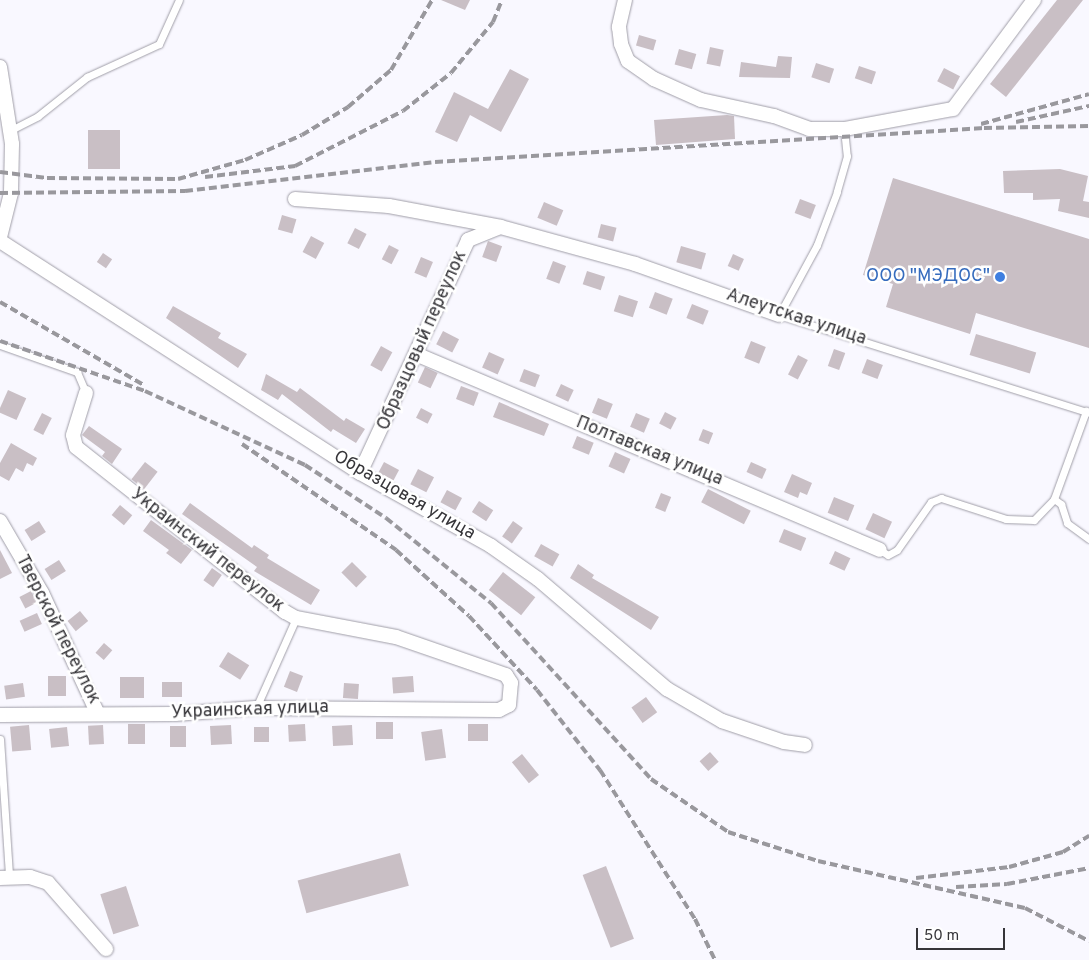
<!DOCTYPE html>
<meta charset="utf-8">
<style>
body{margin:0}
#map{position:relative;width:1089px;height:960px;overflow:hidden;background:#f9f8ff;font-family:Overpass,sans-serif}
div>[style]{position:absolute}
.building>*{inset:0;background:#c9bfc5;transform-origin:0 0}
.roads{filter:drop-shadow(0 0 1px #a09ea8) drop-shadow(0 0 1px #a09ea8)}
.service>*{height:7px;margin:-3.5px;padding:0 3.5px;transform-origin:3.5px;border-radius:3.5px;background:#fff}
.minor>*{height:14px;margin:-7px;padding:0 7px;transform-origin:7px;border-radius:7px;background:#fff}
.rail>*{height:4px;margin-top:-2px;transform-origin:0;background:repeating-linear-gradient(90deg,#99989d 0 8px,transparent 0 12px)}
.dots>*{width:14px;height:14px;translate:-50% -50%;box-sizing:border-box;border:2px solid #fff;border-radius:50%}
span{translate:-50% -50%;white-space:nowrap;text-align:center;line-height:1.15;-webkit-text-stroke:5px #fff;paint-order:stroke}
.shop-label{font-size:18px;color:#366cbe}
.right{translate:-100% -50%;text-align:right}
.street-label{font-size:18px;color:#363539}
.scale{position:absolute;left:916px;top:928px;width:89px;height:22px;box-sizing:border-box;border:2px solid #363539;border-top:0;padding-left:6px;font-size:15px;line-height:18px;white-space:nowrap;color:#363539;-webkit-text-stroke:4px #fff;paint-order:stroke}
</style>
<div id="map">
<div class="building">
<div style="clip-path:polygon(441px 0,470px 0,465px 10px)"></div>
<div style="clip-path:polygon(1057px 0,1083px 0,1006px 97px,990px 84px)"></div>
<div style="left:639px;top:35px;width:18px;height:11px;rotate:16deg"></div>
<div style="left:710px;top:47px;width:14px;height:17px;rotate:12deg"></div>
<div style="left:679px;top:49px;width:18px;height:16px;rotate:16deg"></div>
<div style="clip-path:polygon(778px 56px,792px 57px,790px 78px,739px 77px,741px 62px,776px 67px)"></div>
<div style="left:816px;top:63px;width:19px;height:15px;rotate:18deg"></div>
<div style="left:859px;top:66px;width:18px;height:13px;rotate:19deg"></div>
<div style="left:944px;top:68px;width:18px;height:15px;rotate:27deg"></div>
<div style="clip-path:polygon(510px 69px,529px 79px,501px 132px,470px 115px,457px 142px,435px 132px,454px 92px,488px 109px)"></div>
<div style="clip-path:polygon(727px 115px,734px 116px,735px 139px,656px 145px,654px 120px)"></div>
<div style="left:88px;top:130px;width:32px;height:39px"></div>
<div style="clip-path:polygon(1060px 169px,1088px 176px,1083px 201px,1089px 202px,1089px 218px,1058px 211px,1060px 199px,1033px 200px,1033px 193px,1004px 193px,1003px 171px)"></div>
<div style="clip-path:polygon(893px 178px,1089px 239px,1089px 348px,976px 313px,970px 334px,886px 307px,893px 284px,863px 275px)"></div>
<div style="left:800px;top:199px;width:17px;height:15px;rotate:21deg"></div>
<div style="left:544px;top:202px;width:21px;height:17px;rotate:23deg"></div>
<div style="left:282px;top:215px;width:15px;height:15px;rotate:16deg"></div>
<div style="left:601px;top:224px;width:16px;height:14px;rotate:14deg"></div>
<div style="left:355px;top:228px;width:13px;height:17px;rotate:27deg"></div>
<div style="left:311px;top:236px;width:15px;height:18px;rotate:28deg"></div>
<div style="left:488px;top:241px;width:15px;height:17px;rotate:20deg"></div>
<div style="left:389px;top:245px;width:11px;height:16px;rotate:27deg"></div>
<div style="left:681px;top:246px;width:26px;height:17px;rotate:16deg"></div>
<div style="left:103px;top:253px;width:11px;height:11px;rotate:34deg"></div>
<div style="left:733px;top:254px;width:12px;height:13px;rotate:24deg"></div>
<div style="left:421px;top:257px;width:13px;height:17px;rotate:23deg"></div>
<div style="left:553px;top:261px;width:14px;height:19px;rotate:21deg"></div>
<div style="left:587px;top:271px;width:19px;height:14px;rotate:18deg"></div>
<div style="left:655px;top:292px;width:19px;height:17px;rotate:21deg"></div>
<div style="left:619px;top:295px;width:20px;height:17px;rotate:18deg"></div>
<div style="left:692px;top:304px;width:18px;height:15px;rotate:22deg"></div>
<div style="clip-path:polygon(173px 306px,221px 333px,218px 338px,247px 354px,238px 368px,166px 318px)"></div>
<div style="left:443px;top:331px;width:18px;height:15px;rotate:27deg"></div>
<div style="left:976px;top:334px;width:63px;height:22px;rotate:17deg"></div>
<div style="left:751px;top:341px;width:16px;height:18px;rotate:22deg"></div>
<div style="left:381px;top:346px;width:13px;height:22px;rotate:29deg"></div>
<div style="left:834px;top:349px;width:12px;height:18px;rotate:20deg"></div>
<div style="left:489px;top:352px;width:17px;height:17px;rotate:24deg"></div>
<div style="left:798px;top:355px;width:11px;height:22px;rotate:27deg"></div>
<div style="left:867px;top:359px;width:17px;height:15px;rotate:21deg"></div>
<div style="left:425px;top:367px;width:14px;height:17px;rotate:25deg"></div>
<div style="left:524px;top:369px;width:17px;height:13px;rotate:21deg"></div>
<div style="clip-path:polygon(266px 374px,297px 392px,300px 388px,344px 421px,346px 418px,365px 429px,356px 443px,333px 429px,331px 432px,282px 394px,278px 400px,261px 390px)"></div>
<div style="left:561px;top:384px;width:14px;height:13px;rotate:25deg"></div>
<div style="left:461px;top:386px;width:19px;height:14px;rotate:21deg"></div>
<div style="left:8px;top:390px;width:20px;height:24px;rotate:24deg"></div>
<div style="left:598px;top:398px;width:16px;height:16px;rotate:22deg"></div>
<div style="clip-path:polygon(499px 402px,549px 424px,544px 436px,493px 417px)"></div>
<div style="left:421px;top:408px;width:13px;height:11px;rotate:27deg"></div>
<div style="left:665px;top:412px;width:13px;height:13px;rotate:27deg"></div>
<div style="left:42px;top:413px;width:11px;height:19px;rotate:27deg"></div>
<div style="left:636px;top:413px;width:15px;height:15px;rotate:23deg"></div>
<div style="clip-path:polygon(89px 426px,122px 449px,112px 464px,102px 456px,105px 452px,82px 435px)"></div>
<div style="left:703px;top:429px;width:11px;height:12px;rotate:22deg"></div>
<div style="left:577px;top:436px;width:18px;height:13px;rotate:22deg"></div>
<div style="clip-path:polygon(11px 443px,37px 458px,33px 466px,27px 463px,23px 472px,16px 468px,9px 481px,0 476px,0 463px)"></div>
<div style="left:615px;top:452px;width:17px;height:16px;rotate:24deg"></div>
<div style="left:145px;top:462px;width:16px;height:22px;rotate:38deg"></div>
<div style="left:384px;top:462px;width:17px;height:13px;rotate:28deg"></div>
<div style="left:751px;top:462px;width:17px;height:11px;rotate:24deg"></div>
<div style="left:418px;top:469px;width:18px;height:17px;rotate:27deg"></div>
<div style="clip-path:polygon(792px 474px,812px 483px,807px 495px,800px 492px,798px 498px,784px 492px)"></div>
<div style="left:708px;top:489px;width:48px;height:15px;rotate:27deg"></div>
<div style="left:447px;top:490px;width:17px;height:14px;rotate:28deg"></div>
<div style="left:661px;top:493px;width:11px;height:16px;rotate:22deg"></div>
<div style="left:834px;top:497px;width:22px;height:17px;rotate:22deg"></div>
<div style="left:479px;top:501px;width:17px;height:13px;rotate:33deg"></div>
<div style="clip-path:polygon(190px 503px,252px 548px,254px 545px,269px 555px,267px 558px,320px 590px,311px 605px,254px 571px,257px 567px,182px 514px)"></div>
<div style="left:120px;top:505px;width:16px;height:13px;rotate:40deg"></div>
<div style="left:873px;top:513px;width:21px;height:18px;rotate:25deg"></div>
<div style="clip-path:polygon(151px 520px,192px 550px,181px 564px,166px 553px,169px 550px,143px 531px)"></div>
<div style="left:39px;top:521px;width:13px;height:17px;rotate:58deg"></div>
<div style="left:513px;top:521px;width:12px;height:19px;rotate:35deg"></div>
<div style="left:784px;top:529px;width:24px;height:14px;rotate:22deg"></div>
<div style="left:541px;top:544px;width:21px;height:14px;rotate:29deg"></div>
<div style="clip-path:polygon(0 550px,12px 573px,0 579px)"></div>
<div style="left:835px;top:551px;width:17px;height:14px;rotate:25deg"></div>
<div style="left:59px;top:560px;width:13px;height:17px;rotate:58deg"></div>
<div style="left:352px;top:562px;width:21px;height:15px;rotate:45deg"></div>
<div style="clip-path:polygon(578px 564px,594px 575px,592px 578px,659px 617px,651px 630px,570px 578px)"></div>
<div style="left:212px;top:568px;width:12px;height:15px;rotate:35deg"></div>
<div style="left:503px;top:572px;width:41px;height:23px;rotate:38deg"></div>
<div style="left:31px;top:591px;width:13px;height:13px;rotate:63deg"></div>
<div style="left:80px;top:611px;width:13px;height:16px;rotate:51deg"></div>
<div style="left:37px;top:613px;width:12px;height:19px;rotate:66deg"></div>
<div style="left:104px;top:643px;width:11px;height:13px;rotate:41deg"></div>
<div style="left:228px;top:652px;width:25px;height:17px;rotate:32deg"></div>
<div style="left:290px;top:671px;width:14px;height:17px;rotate:21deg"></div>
<div style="left:48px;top:676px;width:18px;height:20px"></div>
<div style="left:413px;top:676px;width:16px;height:21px;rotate:86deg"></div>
<div style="left:120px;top:677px;width:24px;height:21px"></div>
<div style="left:182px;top:682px;width:15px;height:20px;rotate:90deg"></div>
<div style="left:23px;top:683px;width:14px;height:19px;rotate:82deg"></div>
<div style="left:344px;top:683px;width:15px;height:15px;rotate:4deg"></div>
<div style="left:646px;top:697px;width:19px;height:18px;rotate:54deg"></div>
<div style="left:376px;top:722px;width:17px;height:17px"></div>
<div style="left:128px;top:724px;width:17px;height:20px"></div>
<div style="left:305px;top:724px;width:17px;height:17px;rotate:87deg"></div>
<div style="left:468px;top:724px;width:20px;height:17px"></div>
<div style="left:29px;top:725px;width:25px;height:19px;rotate:85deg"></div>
<div style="left:103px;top:725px;width:19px;height:15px;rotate:87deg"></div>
<div style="left:231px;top:725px;width:19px;height:21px;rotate:87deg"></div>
<div style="left:352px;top:725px;width:20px;height:20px;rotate:87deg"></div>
<div style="left:170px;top:726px;width:16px;height:21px"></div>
<div style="left:67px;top:727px;width:19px;height:18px;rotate:84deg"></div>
<div style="left:254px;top:727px;width:15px;height:15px"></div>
<div style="left:442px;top:729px;width:29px;height:21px;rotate:82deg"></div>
<div style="left:710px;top:752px;width:13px;height:14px;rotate:48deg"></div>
<div style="left:522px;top:754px;width:27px;height:13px;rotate:51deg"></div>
<div style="left:400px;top:853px;width:34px;height:106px;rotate:75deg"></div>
<div style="left:606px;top:866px;width:78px;height:25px;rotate:69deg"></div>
<div style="left:126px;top:886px;width:42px;height:27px;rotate:72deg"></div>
</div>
<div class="roads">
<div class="service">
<div style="left:844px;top:129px;width:27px;rotate:84deg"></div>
<div style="left:847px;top:156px;width:37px;rotate:106deg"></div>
<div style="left:837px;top:192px;width:57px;rotate:110.7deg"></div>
<div style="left:817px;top:245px;width:80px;rotate:118.5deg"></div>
<div style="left:779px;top:315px;width:325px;rotate:17.5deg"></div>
<div style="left:11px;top:130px;width:30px;rotate:-27deg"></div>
<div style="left:38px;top:116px;width:63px;rotate:-38.5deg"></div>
<div style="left:87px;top:77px;width:79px;rotate:-24.6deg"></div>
<div style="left:159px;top:44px;width:48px;rotate:-65.6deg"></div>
<div style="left:0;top:345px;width:82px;rotate:19.3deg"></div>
<div style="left:77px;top:372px;width:23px;rotate:67deg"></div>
<div style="left:1054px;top:499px;width:9px;rotate:36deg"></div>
<div style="left:1061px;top:504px;width:20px;rotate:72deg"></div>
<div style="left:1067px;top:523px;width:27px;rotate:36deg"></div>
<div style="left:880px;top:550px;width:9px;rotate:32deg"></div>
<div style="left:888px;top:555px;width:10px;rotate:-29deg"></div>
<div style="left:897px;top:550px;width:59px;rotate:-54.7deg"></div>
<div style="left:931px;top:502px;width:11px;rotate:-22deg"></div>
<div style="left:941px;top:498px;width:68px;rotate:17.9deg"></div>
<div style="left:1006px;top:519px;width:28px;rotate:2deg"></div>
<div style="left:1034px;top:520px;width:29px;rotate:-46deg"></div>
<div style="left:1054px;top:499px;width:94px;rotate:-70deg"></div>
<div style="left:256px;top:708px;width:98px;rotate:-66deg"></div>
<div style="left:0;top:739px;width:136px;rotate:86.2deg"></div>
</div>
<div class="minor">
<div style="left:625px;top:0;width:28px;rotate:103deg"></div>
<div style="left:619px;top:27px;width:17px;rotate:83deg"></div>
<div style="left:621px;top:44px;width:18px;rotate:68deg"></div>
<div style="left:628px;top:61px;width:32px;rotate:35deg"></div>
<div style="left:654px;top:79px;width:51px;rotate:24.1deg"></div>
<div style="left:701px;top:100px;width:75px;rotate:12.4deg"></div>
<div style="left:774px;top:116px;width:37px;rotate:20deg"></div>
<div style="left:809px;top:129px;width:35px"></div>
<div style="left:844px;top:129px;width:111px;rotate:-10.4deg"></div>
<div style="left:953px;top:109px;width:136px;rotate:-53.4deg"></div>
<div style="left:0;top:67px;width:78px;rotate:81.1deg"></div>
<div style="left:12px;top:144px;width:49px;rotate:91.2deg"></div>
<div style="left:11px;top:193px;width:45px;rotate:104deg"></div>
<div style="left:295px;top:199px;width:94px;rotate:4.3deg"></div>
<div style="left:389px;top:206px;width:114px;rotate:10.6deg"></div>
<div style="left:501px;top:227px;width:139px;rotate:15.4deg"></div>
<div style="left:635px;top:264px;width:153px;rotate:19.5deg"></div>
<div style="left:0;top:241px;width:428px;rotate:32.8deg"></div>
<div style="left:360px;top:473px;width:150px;rotate:29.1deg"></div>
<div style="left:491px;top:546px;width:57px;rotate:35.1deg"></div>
<div style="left:538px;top:579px;width:170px;rotate:40.5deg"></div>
<div style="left:667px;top:689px;width:64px;rotate:30.2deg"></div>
<div style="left:722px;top:721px;width:65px;rotate:18.7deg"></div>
<div style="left:784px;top:742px;width:21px;rotate:8deg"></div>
<div style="left:418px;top:355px;width:501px;rotate:22.88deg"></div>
<div style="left:360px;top:473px;width:257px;rotate:-65.1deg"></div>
<div style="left:468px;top:240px;width:32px;rotate:-22deg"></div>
<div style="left:0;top:521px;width:83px;rotate:59.7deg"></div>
<div style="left:42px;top:593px;width:133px;rotate:65.2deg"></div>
<div style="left:0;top:715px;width:175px;rotate:-0.3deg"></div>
<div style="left:175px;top:714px;width:81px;rotate:-4.2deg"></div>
<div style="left:256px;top:708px;width:243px;rotate:0.5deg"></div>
<div style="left:499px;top:710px;width:11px;rotate:-27deg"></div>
<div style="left:509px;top:705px;width:22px;rotate:-85deg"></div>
<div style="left:511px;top:683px;width:9px;rotate:-122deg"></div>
<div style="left:506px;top:675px;width:116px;rotate:-160.9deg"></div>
<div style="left:396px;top:637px;width:102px;rotate:-169.2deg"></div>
<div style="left:296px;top:618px;width:13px;rotate:-151deg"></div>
<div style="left:285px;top:612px;width:266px;rotate:-141.7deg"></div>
<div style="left:76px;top:447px;width:12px;rotate:-104deg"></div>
<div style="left:73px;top:435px;width:44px;rotate:-72.8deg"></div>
<div style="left:0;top:878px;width:30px;rotate:-2deg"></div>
<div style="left:30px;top:877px;width:19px;rotate:18deg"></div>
<div style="left:48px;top:883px;width:88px;rotate:48.7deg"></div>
</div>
</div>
<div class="rail">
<div style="left:1016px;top:122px;width:75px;rotate:-12.4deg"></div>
<div style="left:981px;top:124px;width:112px;rotate:-15.5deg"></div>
<div style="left:0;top:172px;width:47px;rotate:7.3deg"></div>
<div style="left:47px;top:178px;width:131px;rotate:0.4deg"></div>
<div style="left:178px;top:179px;width:70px;rotate:-15.8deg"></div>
<div style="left:245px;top:160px;width:62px;rotate:-23.7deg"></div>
<div style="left:302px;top:135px;width:54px;rotate:-31.3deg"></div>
<div style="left:348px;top:107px;width:57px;rotate:-40.7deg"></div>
<div style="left:391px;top:70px;width:81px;rotate:-59.6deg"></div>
<div style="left:205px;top:177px;width:91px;rotate:-7deg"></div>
<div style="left:295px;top:166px;width:121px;rotate:-27deg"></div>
<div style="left:403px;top:111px;width:61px;rotate:-38.4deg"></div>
<div style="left:451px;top:73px;width:66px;rotate:-50.5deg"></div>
<div style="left:493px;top:22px;width:24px;rotate:-68deg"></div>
<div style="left:0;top:193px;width:185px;rotate:-0.6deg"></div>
<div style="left:185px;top:191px;width:252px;rotate:-6.6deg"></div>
<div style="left:435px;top:162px;width:550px;rotate:-3.54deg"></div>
<div style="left:984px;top:128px;width:105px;rotate:-1.1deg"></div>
<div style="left:0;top:302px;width:166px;rotate:30deg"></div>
<div style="left:0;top:341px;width:153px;rotate:19deg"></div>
<div style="left:145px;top:391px;width:176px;rotate:24.8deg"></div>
<div style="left:305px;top:465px;width:97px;rotate:33.2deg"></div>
<div style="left:386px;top:518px;width:135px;rotate:39deg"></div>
<div style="left:491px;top:603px;width:238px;rotate:47.7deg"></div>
<div style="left:651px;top:779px;width:93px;rotate:34.5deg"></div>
<div style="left:728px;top:832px;width:95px;rotate:17.9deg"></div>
<div style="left:818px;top:861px;width:212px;rotate:12.8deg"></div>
<div style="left:1025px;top:908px;width:72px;rotate:27.3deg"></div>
<div style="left:242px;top:444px;width:187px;rotate:34.5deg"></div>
<div style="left:396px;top:550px;width:98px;rotate:42.1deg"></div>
<div style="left:469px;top:616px;width:100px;rotate:47.4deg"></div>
<div style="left:537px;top:690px;width:102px;rotate:51.8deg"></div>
<div style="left:600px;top:770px;width:177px;rotate:57.5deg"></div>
<div style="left:695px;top:919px;width:46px;rotate:64deg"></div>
<div style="left:916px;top:878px;width:94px;rotate:-6.7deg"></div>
<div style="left:1009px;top:867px;width:56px;rotate:-15.5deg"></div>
<div style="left:1063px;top:852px;width:31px;rotate:-32deg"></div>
<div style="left:956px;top:887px;width:51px;rotate:-3.4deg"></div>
<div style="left:1007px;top:884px;width:84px;rotate:-11deg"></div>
</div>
<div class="dots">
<div style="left:1000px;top:277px;background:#3f7fe0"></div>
</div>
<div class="shop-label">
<span class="right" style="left:990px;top:277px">ООО "МЭДОС"</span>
</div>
<div class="street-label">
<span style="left:796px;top:318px;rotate:18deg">Алеутская улица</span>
<span style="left:423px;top:341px;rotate:-66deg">Образцовый переулок</span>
<span style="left:649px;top:452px;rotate:22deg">Полтавская улица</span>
<span style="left:404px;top:496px;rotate:30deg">Образцовая улица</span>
<span style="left:207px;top:551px;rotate:38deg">Украинский переулок</span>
<span style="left:57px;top:630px;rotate:63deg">Тверской переулок</span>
<span style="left:250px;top:711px;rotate:-2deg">Украинская улица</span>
</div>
<div class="scale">50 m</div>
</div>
